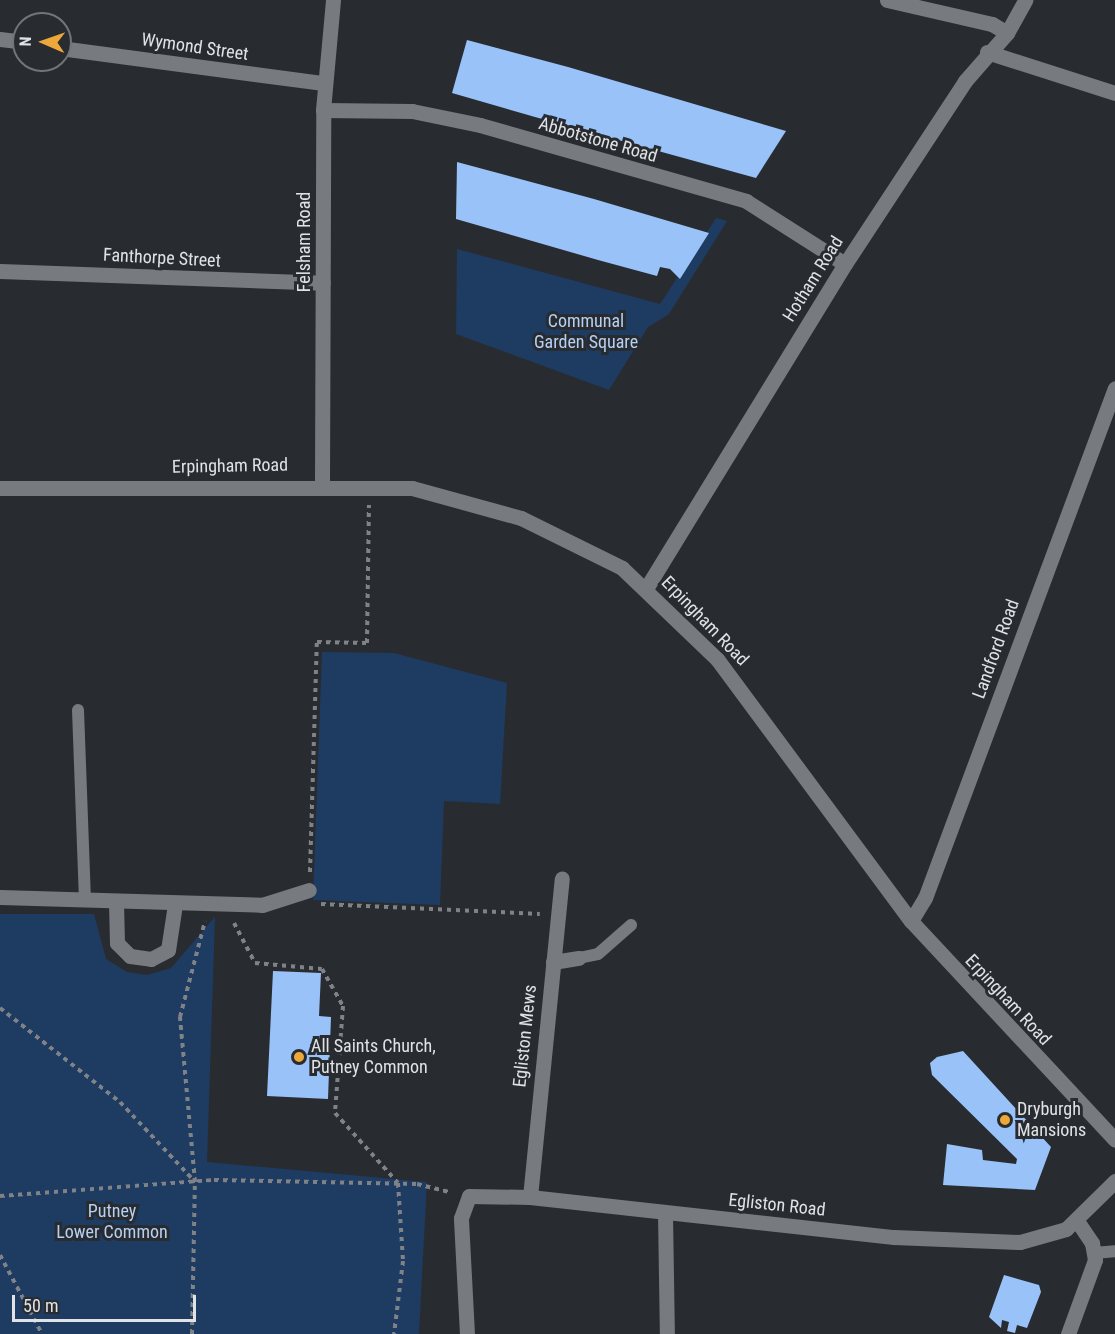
<!DOCTYPE html>
<style>
body{margin:0}
#map{position:relative;width:1115px;height:1334px;overflow:hidden;background:#282c30;font-family:"Roboto Condensed",sans-serif}
div>[style]{position:absolute}
.green>*{inset:0;background:#1e3b62}
.building>*{inset:0;background:#99c2f9}
.path>*{height:4px;margin-top:-2px;transform-origin:0;background:repeating-linear-gradient(90deg,#7f8286 0 4.5px,transparent 0 9px)}
.service>*{height:12px;margin:-6px;padding:0 6px;transform-origin:6px;border-radius:6px;background:#777b80}
.minor>*{height:15px;margin:-7.5px;padding:0 7.5px;transform-origin:7.5px;border-radius:7.5px;background:#777b80}
.dots>*{width:16px;height:16px;translate:-50% -50%;box-sizing:border-box;border:3px solid #282c30;border-radius:50%}
span{translate:-50% -50%;white-space:nowrap;text-align:center;line-height:1.15;-webkit-text-stroke:6px #282c30;paint-order:stroke}
.street-label{font-size:18px;color:#e0e2e5}
.park-label{font-size:18px;color:#b6d0f3}
.poi-label{font-size:18px;color:#e0e2e5}
.left{translate:0 -50%;text-align:left}
.north{position:absolute;left:12px;top:12px;width:60px;height:60px;box-sizing:border-box;background:#282c30;border:2px solid #727578;border-radius:50%;rotate:272deg;font-size:16px;font-weight:700;line-height:24px;text-align:center;color:#e0e2e5}
.north::after{content:'';display:block;margin:auto;width:21px;height:27px;background:#eca93a;clip-path:polygon(50% 0,100% 100%,50% 72%,0 100%)}
.scale{position:absolute;left:12px;top:1295px;width:184px;height:27px;box-sizing:border-box;border:3px solid #e0e2e5;border-top:0;padding-left:8px;font-size:18px;line-height:21px;white-space:nowrap;color:#e0e2e5;-webkit-text-stroke:4px #282c30;paint-order:stroke}
</style>
<div id="map">
<div class="green">
<div style="clip-path:polygon(716px 218px,727px 221px,669px 314px,648px 327px,609px 390px,456px 334px,457px 249px,660px 304px)"></div>
<div style="clip-path:polygon(322px 652px,394px 653px,507px 683px,500px 804px,444px 801px,440px 905px,313px 900px)"></div>
<div style="clip-path:polygon(0 914px,94px 914px,106px 959px,127px 972px,147px 975px,171px 968px,215px 917px,207px 1162px,427px 1182px,419px 1334px,0 1334px)"></div>
</div>
<div class="building">
<div style="clip-path:polygon(467px 40px,568px 67px,786px 131px,756px 178px,535px 117px,452px 93px)"></div>
<div style="clip-path:polygon(457px 162px,594px 199px,709px 233px,680px 279px,670px 269px,660px 267px,657px 276px,598px 260px,456px 219px)"></div>
<div style="clip-path:polygon(273px 971px,321px 973px,319px 1016px,331px 1017px,328px 1099px,267px 1096px)"></div>
<div style="clip-path:polygon(963px 1051px,1051px 1147px,1035px 1190px,943px 1185px,947px 1144px,982px 1150px,983px 1160px,1016px 1164px,1017px 1159px,932px 1075px,930px 1063px,937px 1057px)"></div>
<div style="clip-path:polygon(1004px 1275px,1039px 1285px,1041px 1292px,1027px 1328px,1017px 1325px,1015px 1333px,1007px 1331px,1009px 1322px,1002px 1320px,1001px 1328px,989px 1317px)"></div>
</div>
<div class="path">
<div style="left:310px;top:872px;width:230px;rotate:-88.3deg"></div>
<div style="left:317px;top:642px;width:50px;rotate:1.1deg"></div>
<div style="left:367px;top:643px;width:138px;rotate:-89.2deg"></div>
<div style="left:321px;top:904px;width:219px;rotate:2.6deg"></div>
<div style="left:234px;top:923px;width:45px;rotate:62.3deg"></div>
<div style="left:255px;top:963px;width:67px;rotate:5.1deg"></div>
<div style="left:322px;top:969px;width:43px;rotate:60.4deg"></div>
<div style="left:343px;top:1006px;width:107px;rotate:94.3deg"></div>
<div style="left:335px;top:1113px;width:94px;rotate:48deg"></div>
<div style="left:398px;top:1183px;width:78px;rotate:86.3deg"></div>
<div style="left:403px;top:1261px;width:74px;rotate:97deg"></div>
<div style="left:0;top:1008px;width:152px;rotate:38.1deg"></div>
<div style="left:120px;top:1102px;width:110px;rotate:46.8deg"></div>
<div style="left:0;top:1196px;width:215px;rotate:-4.3deg"></div>
<div style="left:214px;top:1180px;width:203px;rotate:1.1deg"></div>
<div style="left:417px;top:1184px;width:34px;rotate:14deg"></div>
<div style="left:0;top:1255px;width:89px;rotate:62deg"></div>
<div style="left:192px;top:1334px;width:152px;rotate:-88.9deg"></div>
<div style="left:195px;top:1182px;width:166px;rotate:-95.2deg"></div>
<div style="left:180px;top:1017px;width:99px;rotate:-75.4deg"></div>
</div>
<div class="service">
<div style="left:78px;top:710px;width:190px;rotate:87.9deg"></div>
<div style="left:579px;top:958px;width:19px;rotate:-12deg"></div>
<div style="left:598px;top:954px;width:44px;rotate:-41.3deg"></div>
<div style="left:1094px;top:1253px;width:21px;rotate:-5deg"></div>
</div>
<div class="minor">
<div style="left:887px;top:0;width:108px;rotate:12.9deg"></div>
<div style="left:992px;top:24px;width:17px;rotate:31deg"></div>
<div style="left:0;top:39px;width:24px;rotate:7deg"></div>
<div style="left:60px;top:48px;width:266px;rotate:7.6deg"></div>
<div style="left:987px;top:52px;width:134px;rotate:17.8deg"></div>
<div style="left:323px;top:110px;width:89px;rotate:0.6deg"></div>
<div style="left:412px;top:111px;width:69px;rotate:11.6deg"></div>
<div style="left:480px;top:125px;width:277px;rotate:15.9deg"></div>
<div style="left:746px;top:201px;width:117px;rotate:32.5deg"></div>
<div style="left:0;top:271px;width:323px;rotate:2.1deg"></div>
<div style="left:322px;top:484px;width:374px;rotate:-89.8deg"></div>
<div style="left:323px;top:110px;width:110px;rotate:-84.8deg"></div>
<div style="left:0;top:488px;width:412px"></div>
<div style="left:412px;top:488px;width:113px;rotate:15.4deg"></div>
<div style="left:521px;top:518px;width:113px;rotate:26.3deg"></div>
<div style="left:622px;top:568px;width:132px;rotate:43.8deg"></div>
<div style="left:717px;top:659px;width:326px;rotate:53.5deg"></div>
<div style="left:911px;top:921px;width:299px;rotate:47deg"></div>
<div style="left:647px;top:587px;width:379px;rotate:-58.5deg"></div>
<div style="left:845px;top:264px;width:219px;rotate:-56.7deg"></div>
<div style="left:965px;top:81px;width:64px;rotate:-48.8deg"></div>
<div style="left:1007px;top:33px;width:38px;rotate:-61deg"></div>
<div style="left:0;top:897px;width:262px;rotate:1.7deg"></div>
<div style="left:262px;top:905px;width:49px;rotate:-17.7deg"></div>
<div style="left:116px;top:902px;width:41px;rotate:88.6deg"></div>
<div style="left:117px;top:943px;width:18px;rotate:45deg"></div>
<div style="left:130px;top:956px;width:21px;rotate:8deg"></div>
<div style="left:151px;top:959px;width:19px;rotate:-28deg"></div>
<div style="left:168px;top:950px;width:47px;rotate:-81.3deg"></div>
<div style="left:911px;top:921px;width:27px;rotate:-59deg"></div>
<div style="left:925px;top:898px;width:544px;rotate:-69.57deg"></div>
<div style="left:553px;top:962px;width:26px;rotate:-9deg"></div>
<div style="left:530px;top:1197px;width:320px;rotate:-84.3deg"></div>
<div style="left:665px;top:1213px;width:121px;rotate:89.1deg"></div>
<div style="left:467px;top:1334px;width:116px;rotate:-93deg"></div>
<div style="left:461px;top:1218px;width:23px;rotate:-70deg"></div>
<div style="left:469px;top:1196px;width:61px;rotate:0.9deg"></div>
<div style="left:530px;top:1197px;width:366px;rotate:6.3deg"></div>
<div style="left:894px;top:1237px;width:126px;rotate:2.3deg"></div>
<div style="left:1020px;top:1242px;width:48px;rotate:-15.8deg"></div>
<div style="left:1066px;top:1229px;width:69px;rotate:-44.4deg"></div>
<div style="left:1068px;top:1334px;width:79px;rotate:-70deg"></div>
<div style="left:1095px;top:1260px;width:17px;rotate:-100deg"></div>
<div style="left:1092px;top:1243px;width:27px;rotate:-124deg"></div>
</div>
<div class="dots">
<div style="left:299px;top:1057px;background:#eca93a"></div>
<div style="left:1005px;top:1120px;background:#eca93a"></div>
</div>
<div class="street-label">
<span style="left:195px;top:47px;rotate:8deg">Wymond Street</span>
<span style="left:598px;top:140px;rotate:16deg">Abbotstone Road</span>
<span style="left:304px;top:242px;rotate:-90deg">Felsham Road</span>
<span style="left:162px;top:258px;rotate:3deg">Fanthorpe Street</span>
<span style="left:813px;top:279px;rotate:-58deg">Hotham Road</span>
<span style="left:230px;top:466px;rotate:-1deg">Erpingham Road</span>
<span style="left:705px;top:621px;rotate:46deg">Erpingham Road</span>
<span style="left:996px;top:649px;rotate:-70deg">Landford Road</span>
<span style="left:1008px;top:1000px;rotate:47deg">Erpingham Road</span>
<span style="left:525px;top:1036px;rotate:-84deg">Egliston Mews</span>
<span style="left:777px;top:1205px;rotate:6deg">Egliston Road</span>
</div>
<div class="park-label">
<span style="left:586px;top:332px">Communal<br>Garden Square</span>
<span style="left:112px;top:1222px">Putney<br>Lower Common</span>
</div>
<div class="poi-label">
<span class="left" style="left:311px;top:1057px">All Saints Church,<br>Putney Common</span>
<span class="left" style="left:1017px;top:1120px">Dryburgh<br>Mansions</span>
</div>
<div class="north">N</div>
<div class="scale">50 m</div>
</div>
